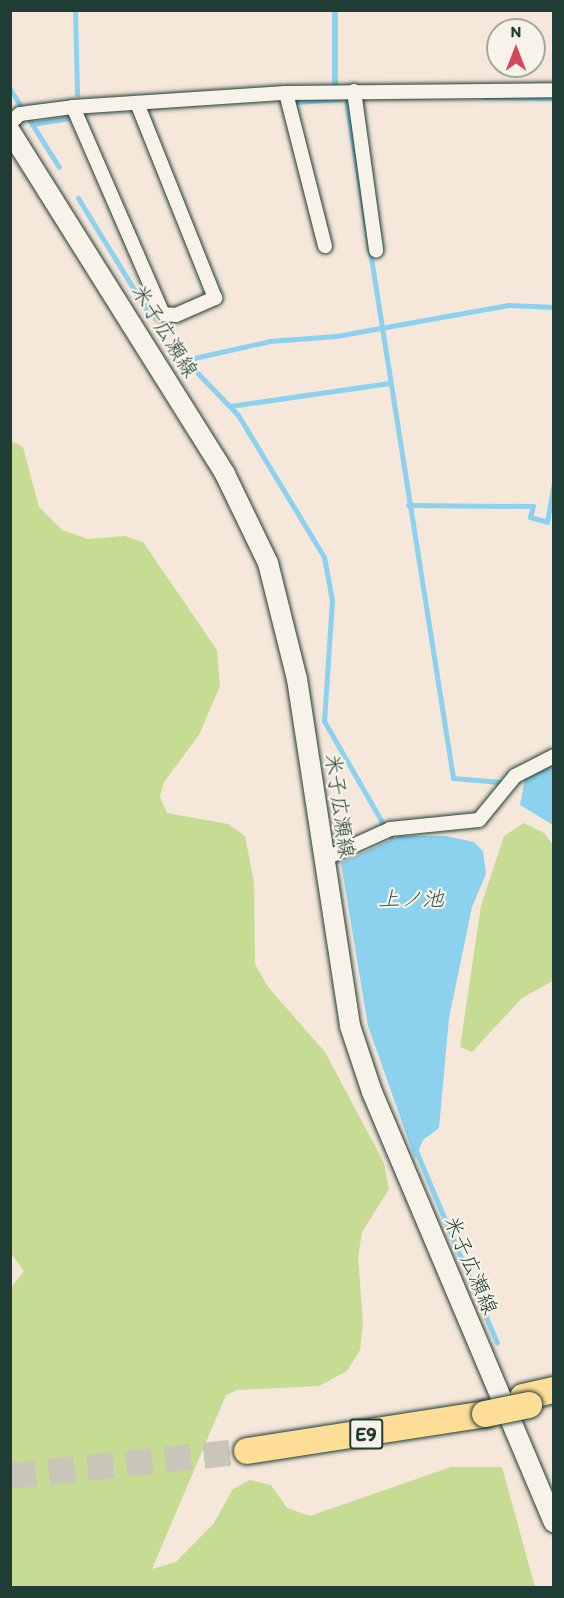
<!DOCTYPE html>
<meta charset="utf-8">
<style>
body{margin:0}
#map{position:relative;width:564px;height:1598px;overflow:hidden;background:#f5e7da;font-family:Itim,"Klee One",sans-serif}
div>[style]{position:absolute}
.green>*{inset:0;background:#c6dc92}
.water>*{inset:0;background:#8cd2ee;transform-origin:0 0}
.stream>*{height:5px;margin:-2.5px;padding:0 2.5px;transform-origin:2.5px;border-radius:2.5px;background:#8cd2ee}
.highway-tunnel>*{height:26px;margin-top:-13px;transform-origin:0;background:repeating-linear-gradient(90deg,#cac5b9 0 26px,transparent 0 39px)}
.roads{filter:drop-shadow(0 0 2px #1f3d34) drop-shadow(0 0 2px #1f3d34)}
.street>*{height:14px;margin:-7px;padding:0 7px;transform-origin:7px;border-radius:7px;background:#f7f3e8}
.secondary>*{height:20px;margin:-10px;padding:0 10px;transform-origin:10px;border-radius:10px;background:#f7f3e8}
.highway>*{height:26px;margin:-13px;padding:0 13px;transform-origin:13px;border-radius:13px;background:#fedd96}
.bridges{filter:drop-shadow(0 0 2px #1f3d34) drop-shadow(0 0 2px #1f3d34)}
.highway-bridge>*{height:26px;margin:-13px;padding:0 13px;transform-origin:13px;border-radius:13px;background:#fedd96}
span{translate:-50% -50%;white-space:nowrap;text-align:center;line-height:1.15;-webkit-text-stroke:4.5px #f7f3e8;paint-order:stroke}
.shield-label span{padding:2px 4px;background:#f7f3e8;border:2px solid;border-radius:4px;-webkit-text-stroke-width:0}
.shield-label{font-size:20px;color:#1f3d34;font-weight:700}
.street-label{font-size:21px;color:#1f3d34}
.water-label{font-size:22px;color:#355b59;font-style:italic}
.frame{position:absolute;inset:0;border:12px solid #1f3d34;pointer-events:none}
.north{position:absolute;left:486px;top:18px;width:60px;height:60px;box-sizing:border-box;background:#f7f3e8;border:2px solid #a1aaa0;border-radius:50%;rotate:0deg;font-size:16px;font-weight:700;line-height:24px;text-align:center;color:#1f3d34}
.north::after{content:'';display:block;margin:auto;width:21px;height:27px;background:#d1495b;clip-path:polygon(50% 0,100% 100%,50% 72%,0 100%)}
</style>
<div id="map">
<div class="green">
<div style="clip-path:polygon(10px 440px,23px 447px,39px 507px,62px 530px,88px 539px,125px 536px,143px 542px,217px 650px,220px 686px,199px 735px,164px 782px,160px 797px,167px 813px,228px 824px,245px 836px,254px 883px,255px 964px,268px 987px,325px 1052px,384px 1163px,389px 1189px,362px 1232px,358px 1257px,363px 1322px,360px 1350px,347px 1371px,319px 1386px,237px 1390px,226px 1395px,152px 1569px,176px 1562px,214px 1523px,233px 1489px,250px 1480px,271px 1485px,287px 1508px,310px 1516px,451px 1467px,502px 1467px,535px 1587px,11px 1587px,10px 1289px,24px 1271px,10px 1252px)"></div>
<div style="clip-path:polygon(524px 823px,544px 833px,553px 845px,553px 981px,522px 998px,472px 1052px,460px 1047px,481px 906px,504px 836px)"></div>
</div>
<div class="water">
<div style="left:332px;top:11px;width:6px;height:75px"></div>
<div style="clip-path:polygon(553px 764px,553px 825px,520px 805px,525px 778px)"></div>
<div style="clip-path:polygon(399px 836px,446px 836px,474px 842px,483px 851px,486px 874px,472px 907px,449px 1018px,439px 1128px,423px 1140px,415px 1159px,368px 1026px,341px 863px)"></div>
</div>
<div class="stream">
<div style="left:75px;top:10px;width:84px;rotate:88.6deg"></div>
<div style="left:10px;top:89px;width:92px;rotate:57.9deg"></div>
<div style="left:483px;top:97px;width:71px;rotate:0.8deg"></div>
<div style="left:346px;top:99px;width:687px;rotate:81.04deg"></div>
<div style="left:453px;top:778px;width:47px;rotate:4.9deg"></div>
<div style="left:295px;top:102px;width:46px;rotate:-3.7deg"></div>
<div style="left:32px;top:124px;width:37px;rotate:-9deg"></div>
<div style="left:78px;top:198px;width:130px;rotate:58.5deg"></div>
<div style="left:230px;top:406px;width:161px;rotate:-8.2deg"></div>
<div style="left:408px;top:505px;width:125px;rotate:0.5deg"></div>
<div style="left:533px;top:506px;width:11px;rotate:105deg"></div>
<div style="left:530px;top:517px;width:18px;rotate:16deg"></div>
<div style="left:547px;top:522px;width:39px;rotate:-80deg"></div>
<div style="left:394px;top:843px;width:141px;rotate:-119.8deg"></div>
<div style="left:324px;top:721px;width:121px;rotate:-86.2deg"></div>
<div style="left:332px;top:600px;width:44px;rotate:-100.5deg"></div>
<div style="left:324px;top:557px;width:166px;rotate:-121.2deg"></div>
<div style="left:238px;top:415px;width:76px;rotate:-133.9deg"></div>
<div style="left:185px;top:360px;width:87px;rotate:-12.6deg"></div>
<div style="left:270px;top:341px;width:66px;rotate:-4.3deg"></div>
<div style="left:336px;top:336px;width:175px;rotate:-10.2deg"></div>
<div style="left:508px;top:305px;width:46px;rotate:2.5deg"></div>
<div style="left:416px;top:1151px;width:208px;rotate:67.1deg"></div>
</div>
<div class="highway-tunnel">
<div style="left:10px;top:1476px;width:238px;rotate:-6deg"></div>
</div>
<div class="roads">
<div class="street">
<div style="left:354px;top:91px;width:161px;rotate:82.1deg"></div>
<div style="left:286px;top:93px;width:158px;rotate:75.7deg"></div>
<div style="left:73px;top:107px;width:226px;rotate:66.5deg"></div>
<div style="left:163px;top:314px;width:13px;rotate:4deg"></div>
<div style="left:176px;top:315px;width:43px;rotate:-23.6deg"></div>
<div style="left:215px;top:298px;width:210px;rotate:-111.8deg"></div>
<div style="left:10px;top:123px;width:13px;rotate:-42deg"></div>
<div style="left:20px;top:114px;width:53px;rotate:-7.5deg"></div>
<div style="left:73px;top:107px;width:213px;rotate:-3.8deg"></div>
<div style="left:286px;top:93px;width:268px;rotate:-0.6deg"></div>
<div style="left:324px;top:859px;width:72px;rotate:-24.4deg"></div>
<div style="left:390px;top:829px;width:89px;rotate:-5.8deg"></div>
<div style="left:479px;top:820px;width:57px;rotate:-50.7deg"></div>
<div style="left:515px;top:776px;width:44px;rotate:-27.1deg"></div>
</div>
<div class="secondary">
<div style="left:10px;top:131px;width:405px;rotate:57.9deg"></div>
<div style="left:225px;top:474px;width:99px;rotate:64.2deg"></div>
<div style="left:268px;top:563px;width:120px;rotate:76deg"></div>
<div style="left:297px;top:679px;width:351px;rotate:81.3deg"></div>
<div style="left:350px;top:1026px;width:70px;rotate:71.6deg"></div>
<div style="left:372px;top:1092px;width:467px;rotate:67.1deg"></div>
</div>
<div class="highway">
<div style="left:523px;top:1397px;width:32px;rotate:-13deg"></div>
<div style="left:247px;top:1451px;width:241px;rotate:-8.8deg"></div>
</div>
</div>
<div class="bridges">
<div class="highway-bridge">
<div style="left:485px;top:1414px;width:45px;rotate:-11.6deg"></div>
</div>
</div>
<div class="shield-label">
<span style="left:366px;top:1434px">E9</span>
</div>
<div class="street-label">
<span style="left:165px;top:331px;rotate:58deg">米子広瀬線</span>
<span style="left:340px;top:806px;rotate:82deg">米子広瀬線</span>
<span style="left:471px;top:1265px;rotate:67deg">米子広瀬線</span>
</div>
<div class="water-label">
<span style="left:411px;top:899px">上ノ池</span>
</div>
<div class="frame"></div>
<div class="north">N</div>
</div>
